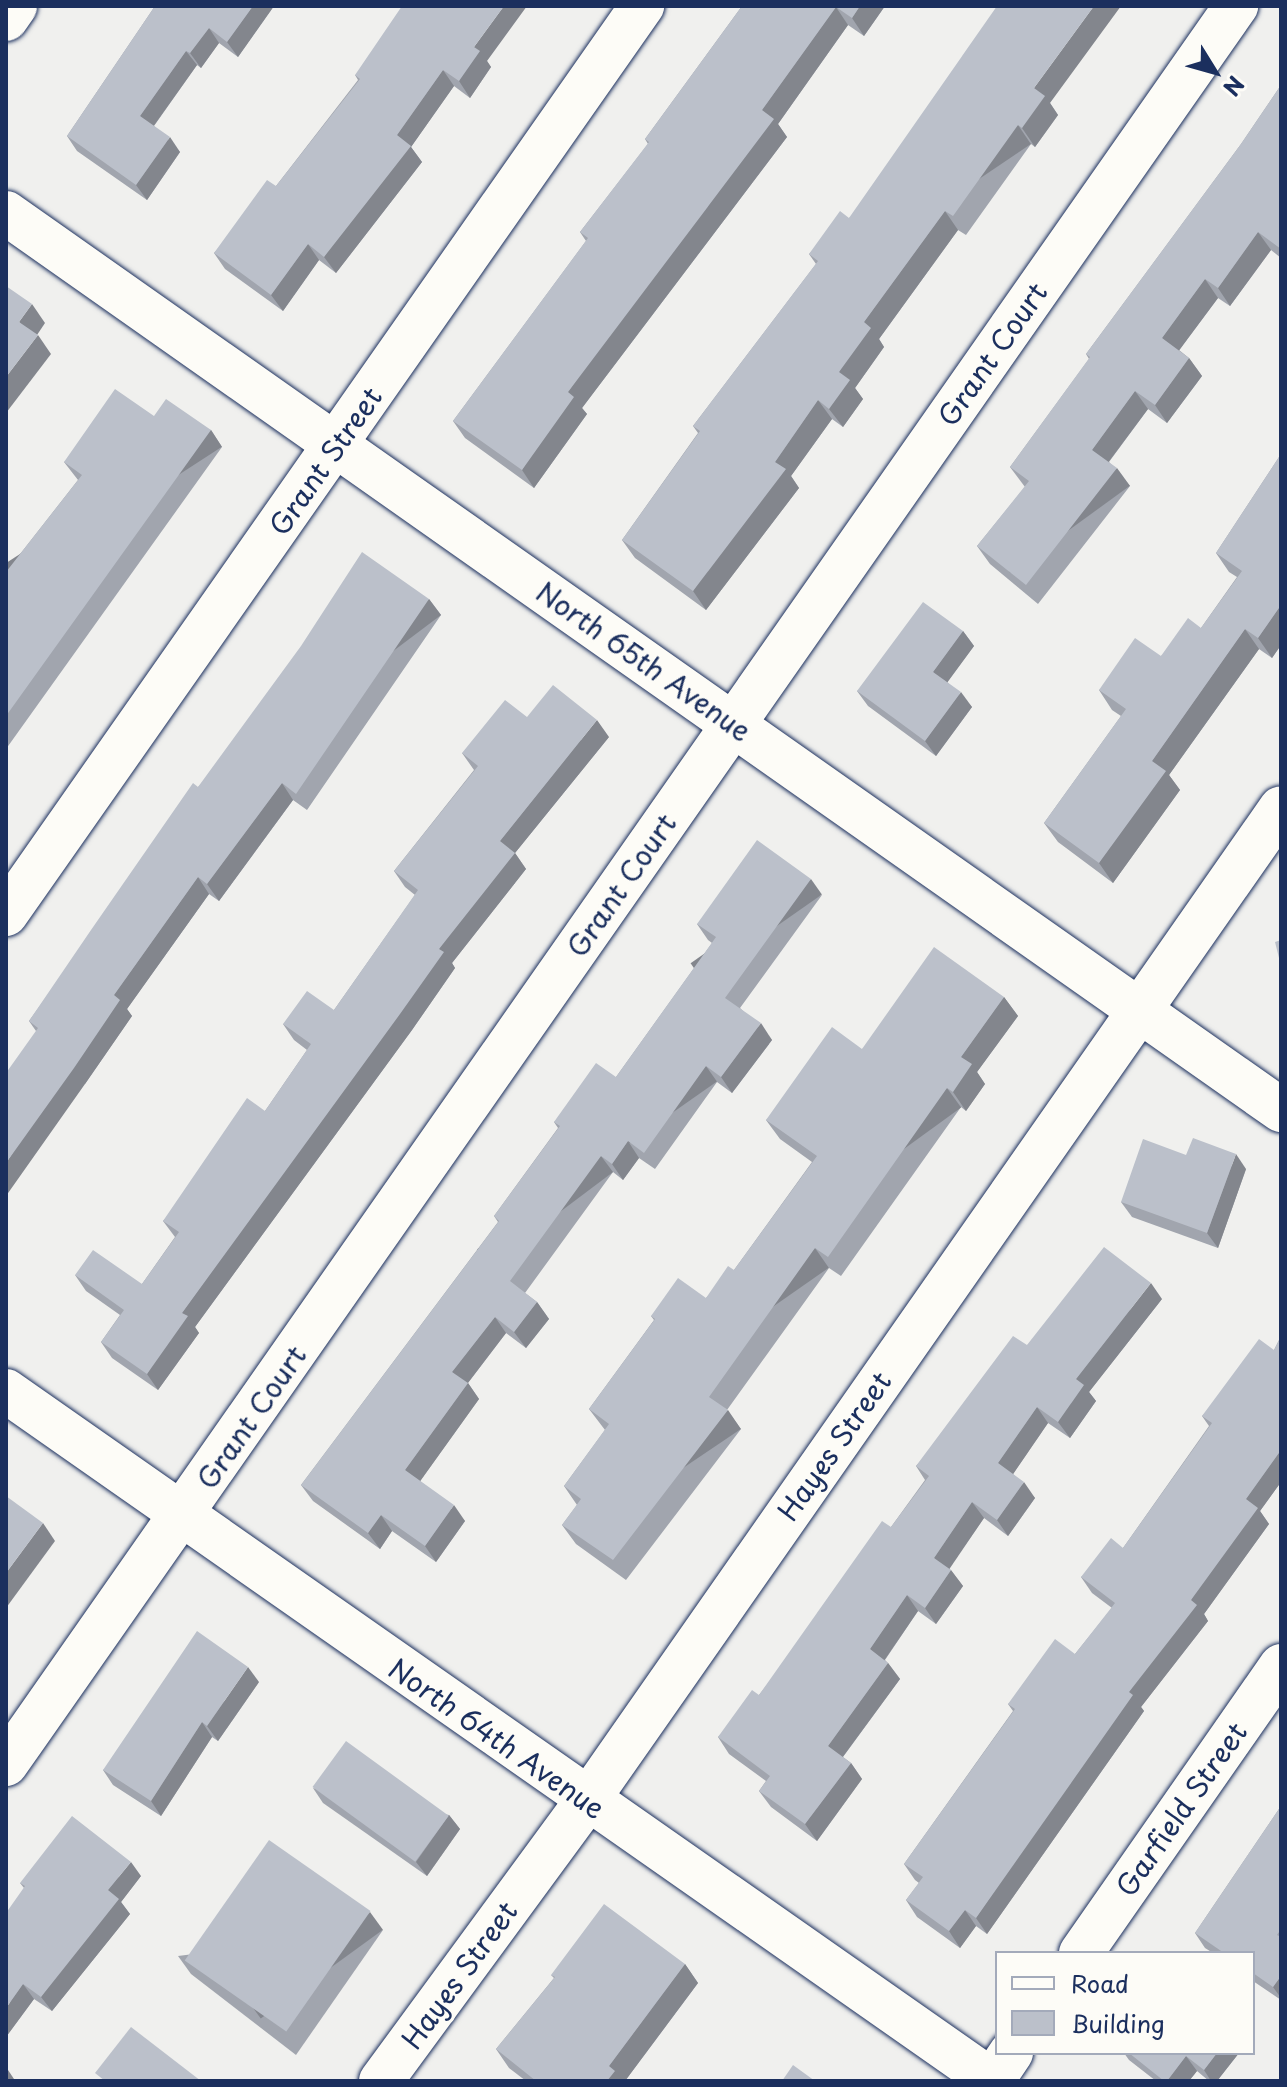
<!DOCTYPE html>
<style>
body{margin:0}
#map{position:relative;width:1287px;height:2087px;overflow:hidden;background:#f0f0ee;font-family:"Playpen Sans",sans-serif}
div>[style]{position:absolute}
.roads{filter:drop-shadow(0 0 2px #1b2f5e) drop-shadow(0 0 2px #1b2f5e)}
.minor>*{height:44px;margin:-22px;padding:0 22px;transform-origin:22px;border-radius:22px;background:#fdfcf7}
.wall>*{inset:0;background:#a1a5ae}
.shaded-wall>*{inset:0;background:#83868d;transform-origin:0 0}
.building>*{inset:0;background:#bbc0ca;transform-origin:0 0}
span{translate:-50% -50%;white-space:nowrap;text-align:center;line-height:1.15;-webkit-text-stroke:6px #fdfcf7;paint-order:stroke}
.street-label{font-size:28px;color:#1b2f5e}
.frame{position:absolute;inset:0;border:8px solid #1b2f5e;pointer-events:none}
.legend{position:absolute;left:995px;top:1951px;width:260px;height:104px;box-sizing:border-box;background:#fdfcf7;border:2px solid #a3aaba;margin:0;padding:10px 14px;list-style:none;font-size:24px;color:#1b2f5e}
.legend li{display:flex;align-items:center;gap:16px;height:40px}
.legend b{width:40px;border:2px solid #a3aaba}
.north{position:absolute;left:1175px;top:32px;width:80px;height:80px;-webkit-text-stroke:6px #fdfcf7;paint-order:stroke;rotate:127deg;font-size:22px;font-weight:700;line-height:32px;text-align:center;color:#1b2f5e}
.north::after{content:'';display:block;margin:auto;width:28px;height:36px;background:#1b2f5e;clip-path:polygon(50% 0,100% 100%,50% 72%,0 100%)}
</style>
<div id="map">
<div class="roads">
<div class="minor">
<div style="left:6px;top:19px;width:16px;rotate:-55deg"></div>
<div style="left:6px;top:213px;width:1559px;rotate:35.13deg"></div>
<div style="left:6px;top:914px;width:1109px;rotate:-54.99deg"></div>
<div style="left:6px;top:1391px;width:1203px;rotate:34.98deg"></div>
<div style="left:992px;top:2081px;width:34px;rotate:-56deg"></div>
<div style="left:6px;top:1764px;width:2146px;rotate:-55.02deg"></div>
<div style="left:1081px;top:1953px;width:350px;rotate:-55.1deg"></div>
<div style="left:381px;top:2081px;width:348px;rotate:-53.7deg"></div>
<div style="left:587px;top:1801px;width:1211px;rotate:-55.05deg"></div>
</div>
</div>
<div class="wall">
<div style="clip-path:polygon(155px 6px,274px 6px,238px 57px,219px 43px,201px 68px,197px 65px,154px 126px,180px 152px,147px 200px,77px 151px,67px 136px)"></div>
<div style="clip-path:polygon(742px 6px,885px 6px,864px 36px,848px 25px,778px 124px,787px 137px,582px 408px,587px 414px,534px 488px,465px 438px,453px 421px,586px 241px,580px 232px,648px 144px,645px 139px)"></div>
<div style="clip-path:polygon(487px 61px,491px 67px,470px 98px,454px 86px,411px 147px,422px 162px,336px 273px,319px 260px,283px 311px,225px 269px,214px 253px,276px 186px,358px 80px,355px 75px)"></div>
<div style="clip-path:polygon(1281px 85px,1281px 258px,1271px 250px,1230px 306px,1218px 298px,1179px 350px,1189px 358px,1202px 376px,1167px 423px,1148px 409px,1109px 462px,1130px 486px,1038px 604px,990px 564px,977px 546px,1025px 487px,1010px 467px,1089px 359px,1086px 354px,1241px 144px)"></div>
<div style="clip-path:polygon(1050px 103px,1058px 115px,1035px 147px,1031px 144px,966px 235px,958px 230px,879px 339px,884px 347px,855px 388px,863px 399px,843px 427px,832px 419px,791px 476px,799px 488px,706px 610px,635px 558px,622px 540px,698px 433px,693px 426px,816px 264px,809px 254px,849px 218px)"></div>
<div style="clip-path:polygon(154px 416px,211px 430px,222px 447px,6px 749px,6px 572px,78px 480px,64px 462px)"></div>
<div style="clip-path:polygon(1281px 454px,1281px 645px,1272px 658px,1259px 649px,1169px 775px,1180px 790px,1113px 883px,1058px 842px,1044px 823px,1121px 716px,1112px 710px,1099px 690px,1161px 656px,1201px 628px,1237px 577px,1229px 572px,1216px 553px)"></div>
<div style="clip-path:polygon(429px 599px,441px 615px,307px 810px,293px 800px,219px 901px,209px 894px,127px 1009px,132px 1016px,85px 1084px,36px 1031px,29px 1021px,198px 787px)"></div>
<div style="clip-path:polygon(963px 631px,974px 646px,947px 682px,972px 707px,936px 756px,868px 706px,857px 691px)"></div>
<div style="clip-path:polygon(609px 737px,515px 853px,526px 869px,452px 963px,455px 968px,412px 1030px,195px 1327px,199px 1333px,158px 1390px,112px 1358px,101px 1342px,120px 1315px,86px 1291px,75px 1275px,142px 1284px,175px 1237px,163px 1221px,265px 1111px,307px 1050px,294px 1040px,283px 1024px,334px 1010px,415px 895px,405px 887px,394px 871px,474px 770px,462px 753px)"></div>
<div style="clip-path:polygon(822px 895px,740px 1008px,772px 1040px,732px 1093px,717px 1082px,655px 1169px,639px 1158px,623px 1180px,613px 1172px,525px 1293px,537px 1302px,549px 1319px,526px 1348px,506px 1333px,468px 1383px,479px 1399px,420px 1481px,465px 1521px,436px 1562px,392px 1531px,380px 1549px,313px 1501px,301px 1485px,498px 1222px,494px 1216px,558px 1128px,554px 1122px,616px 1077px,712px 943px,708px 940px,697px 924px)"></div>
<div style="clip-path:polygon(1004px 997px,1018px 1016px,977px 1072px,985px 1084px,966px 1111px,961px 1107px,841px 1276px,829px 1268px,727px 1410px,741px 1429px,626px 1580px,576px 1544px,562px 1525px,577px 1505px,564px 1486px,605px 1430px,589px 1409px,654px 1320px,651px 1316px,706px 1298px,734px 1270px,812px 1162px,780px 1139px,766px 1120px,862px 1049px)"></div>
<div style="clip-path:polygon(1186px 1155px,1246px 1169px,1218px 1248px,1132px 1217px,1121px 1202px)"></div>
<div style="clip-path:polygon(1162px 1299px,1089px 1392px,1096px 1401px,1070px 1438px,1048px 1423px,1013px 1474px,1035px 1498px,1008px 1536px,984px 1518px,949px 1568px,963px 1586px,936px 1624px,918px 1611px,885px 1660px,888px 1663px,900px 1679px,843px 1757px,851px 1763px,862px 1779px,817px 1841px,771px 1807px,759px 1791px,766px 1781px,729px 1754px,718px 1737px,759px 1695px,891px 1527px,925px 1480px,916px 1466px,1027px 1345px)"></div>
<div style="clip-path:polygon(1281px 1336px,1281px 1482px,1260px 1511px,1269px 1524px,1204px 1614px,1208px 1621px,1141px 1707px,1144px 1711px,987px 1934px,976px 1926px,960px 1948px,917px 1917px,906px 1900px,919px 1883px,915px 1880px,904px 1864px,1013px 1711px,1008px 1704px,1075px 1654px,1112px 1608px,1092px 1593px,1081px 1577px,1123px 1548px,1209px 1426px,1202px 1416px,1274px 1350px)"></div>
<div style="clip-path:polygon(259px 1682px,218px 1741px,212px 1737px,161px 1816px,113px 1785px,103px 1770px)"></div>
<div style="clip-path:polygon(313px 1788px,449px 1815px,460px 1829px,427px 1876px,323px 1803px)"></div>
<div style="clip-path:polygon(1281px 1806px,1281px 2000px,1253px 1981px,1253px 1953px,1213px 1953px,1205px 1948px,1195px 1933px)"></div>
<div style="clip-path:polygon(141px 1876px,121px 1902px,130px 1914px,52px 2011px,34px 1999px,6px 2037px,24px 1888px,20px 1883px)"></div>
<div style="clip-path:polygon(383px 1930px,296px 2055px,191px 1974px,178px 1956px)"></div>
<div style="clip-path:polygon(685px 1964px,698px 1983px,625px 2081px,526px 2081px,509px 2068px,496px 2049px,554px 1978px,551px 1975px)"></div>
<div style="clip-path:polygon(1124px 2053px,1239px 2053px,1217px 2081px,1209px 2081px,1197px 2071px,1189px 2081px,1156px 2081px,1129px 2060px)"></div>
</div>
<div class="shaded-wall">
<div style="clip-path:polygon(253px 6px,274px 6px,238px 57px,227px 42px)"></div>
<div style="clip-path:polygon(504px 6px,527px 6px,487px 61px,491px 67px,470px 98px,459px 81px,474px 47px)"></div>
<div style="clip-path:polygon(860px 6px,885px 6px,864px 36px,852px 18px)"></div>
<div style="clip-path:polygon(1094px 6px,1121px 6px,1050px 103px,1058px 115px,1035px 147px,1022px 128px,1034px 88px)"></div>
<div style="clip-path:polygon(836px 7px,848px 25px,778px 124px,787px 137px,582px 408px,587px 414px,534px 488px,522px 470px,568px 392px,762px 110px)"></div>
<div style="clip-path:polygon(209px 28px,219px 43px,201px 68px,190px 53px)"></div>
<div style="clip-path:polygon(186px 51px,197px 65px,150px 131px,140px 116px)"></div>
<div style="clip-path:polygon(443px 70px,454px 86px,411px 147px,422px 162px,336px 273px,324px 257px,397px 135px)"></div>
<div style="left:1018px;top:125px;width:23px;height:112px;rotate:56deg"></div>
<div style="clip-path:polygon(170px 137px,180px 152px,147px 200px,136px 185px)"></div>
<div style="clip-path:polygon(945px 211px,958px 230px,879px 339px,884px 347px,855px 388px,863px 399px,843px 427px,829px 409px,839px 372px,864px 322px)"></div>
<div style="clip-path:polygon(1258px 232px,1271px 250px,1230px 306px,1218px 288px)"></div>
<div style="clip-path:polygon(308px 244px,319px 260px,283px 311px,271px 295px)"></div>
<div style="clip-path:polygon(1205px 279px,1218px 298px,1175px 356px,1162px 338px)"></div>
<div style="clip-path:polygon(32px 304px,45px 323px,33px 341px,19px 322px)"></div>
<div style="clip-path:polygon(38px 335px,51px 354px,6px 413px,6px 377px)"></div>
<div style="clip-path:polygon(1189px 358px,1202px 376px,1167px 423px,1155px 405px)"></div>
<div style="clip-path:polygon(1135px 391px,1148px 409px,1104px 468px,1092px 450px)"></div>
<div style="clip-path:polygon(818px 400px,832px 419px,791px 476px,799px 488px,706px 610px,693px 591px,775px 462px)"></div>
<div style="left:211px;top:430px;width:20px;height:352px;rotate:57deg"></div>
<div style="left:1117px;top:468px;width:22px;height:148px;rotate:54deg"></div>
<div style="left:429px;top:599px;width:20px;height:236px;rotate:53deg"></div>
<div style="clip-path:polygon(1281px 605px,1281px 645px,1272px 658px,1258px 638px)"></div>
<div style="clip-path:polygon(1245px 629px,1259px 649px,1169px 775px,1180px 790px,1113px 883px,1099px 863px,1152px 761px)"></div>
<div style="clip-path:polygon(963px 631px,974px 646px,944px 687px,933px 672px)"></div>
<div style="clip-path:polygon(961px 692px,972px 707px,936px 756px,925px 741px)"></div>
<div style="clip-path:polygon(597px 720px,609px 737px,515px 853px,526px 869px,452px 963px,455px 968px,412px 1030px,195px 1327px,199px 1333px,158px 1390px,147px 1374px,182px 1313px,439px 949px,500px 841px)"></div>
<div style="clip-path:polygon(282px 783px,293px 800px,219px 901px,207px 884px)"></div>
<div style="clip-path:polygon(198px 877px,209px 894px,127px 1009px,132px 1016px,85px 1084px,6px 1196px,6px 1163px,114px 995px)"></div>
<div style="left:811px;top:879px;width:19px;height:147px;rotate:55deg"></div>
<div style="clip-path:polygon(1004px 997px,1018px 1016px,977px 1072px,985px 1084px,966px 1111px,953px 1092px,961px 1057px)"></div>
<div style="clip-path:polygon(761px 1023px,772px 1040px,732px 1093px,721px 1077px)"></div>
<div style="left:706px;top:1066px;width:19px;height:107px;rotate:55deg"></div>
<div style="left:947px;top:1088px;width:24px;height:207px;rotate:54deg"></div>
<div style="clip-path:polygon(628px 1141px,639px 1158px,623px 1180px,612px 1164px)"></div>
<div style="clip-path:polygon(1236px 1154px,1246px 1169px,1218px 1248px,1207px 1233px)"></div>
<div style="left:601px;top:1156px;width:20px;height:155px;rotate:53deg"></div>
<div style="left:815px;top:1248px;width:24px;height:183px;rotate:55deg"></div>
<div style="clip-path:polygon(1151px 1283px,1162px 1299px,1089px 1392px,1096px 1401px,1070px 1438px,1058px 1422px,1076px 1379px)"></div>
<div style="clip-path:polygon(537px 1302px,549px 1319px,526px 1348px,514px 1332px)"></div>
<div style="clip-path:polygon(495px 1317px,506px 1333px,464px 1388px,452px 1372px)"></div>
<div style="clip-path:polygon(468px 1383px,479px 1399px,416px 1487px,405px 1470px)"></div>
<div style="clip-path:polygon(1037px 1407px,1048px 1423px,1009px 1480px,998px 1463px)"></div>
<div style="left:728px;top:1410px;width:23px;height:189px;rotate:56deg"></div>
<div style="clip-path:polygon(1281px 1450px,1281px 1482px,1260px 1511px,1269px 1524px,1204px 1614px,1208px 1621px,1141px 1707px,1144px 1711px,987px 1934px,976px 1918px,1191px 1600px,1246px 1499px)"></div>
<div style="clip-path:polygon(1024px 1482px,1035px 1498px,1008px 1536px,997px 1520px)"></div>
<div style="clip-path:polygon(972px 1502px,984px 1518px,946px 1574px,934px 1558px)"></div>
<div style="clip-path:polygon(454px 1505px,465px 1521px,436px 1562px,425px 1546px)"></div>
<div style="clip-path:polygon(381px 1515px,392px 1531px,380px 1549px,368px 1533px)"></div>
<div style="clip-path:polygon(43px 1523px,55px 1541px,6px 1608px,6px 1573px)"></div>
<div style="clip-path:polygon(951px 1570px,963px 1586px,936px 1624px,925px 1608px)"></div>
<div style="clip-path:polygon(907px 1595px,918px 1611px,881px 1665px,870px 1649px)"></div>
<div style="clip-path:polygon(888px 1663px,900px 1679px,839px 1762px,828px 1746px)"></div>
<div style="clip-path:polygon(248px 1667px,259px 1682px,218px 1741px,207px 1726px)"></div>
<div style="clip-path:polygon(202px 1722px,212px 1737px,161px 1816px,151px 1801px)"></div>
<div style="clip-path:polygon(851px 1763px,862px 1779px,817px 1841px,805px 1824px)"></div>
<div style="clip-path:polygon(449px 1815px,460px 1829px,427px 1876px,416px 1862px)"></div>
<div style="clip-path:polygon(131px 1862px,141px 1876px,121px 1902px,130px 1914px,52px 2011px,41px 1997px,108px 1890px)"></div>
<div style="clip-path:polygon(965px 1910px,976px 1926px,960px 1948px,949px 1931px)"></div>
<div style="left:370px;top:1912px;width:22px;height:151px;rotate:54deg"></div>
<div style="clip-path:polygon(685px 1964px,698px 1983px,625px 2081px,607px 2081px,609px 2066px)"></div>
<div style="clip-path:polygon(1281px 1976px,1281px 1998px,1273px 1987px)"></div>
<div style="clip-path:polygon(23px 1984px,34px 1999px,6px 2037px,6px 2008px)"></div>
<div style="clip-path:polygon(1217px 2053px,1239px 2053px,1217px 2081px,1211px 2081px,1204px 2070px)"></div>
<div style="clip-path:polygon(1186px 2056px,1197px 2071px,1189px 2081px,1167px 2081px)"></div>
<div style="clip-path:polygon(6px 2067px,14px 2079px,13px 2081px,6px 2081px)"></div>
</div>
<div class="building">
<div style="clip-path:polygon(155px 6px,253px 6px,227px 42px,209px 28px,190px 53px,186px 51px,140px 116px,170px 137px,136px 185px,67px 136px)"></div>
<div style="clip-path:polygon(402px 6px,504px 6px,474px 47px,480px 51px,459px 81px,443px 70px,397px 135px,411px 146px,324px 257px,308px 244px,271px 295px,214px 253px,267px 180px,276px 186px,360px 79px,355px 75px)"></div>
<div style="clip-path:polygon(742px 6px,860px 6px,852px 18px,836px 7px,762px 110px,774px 119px,568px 392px,574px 397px,522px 470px,453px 421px,588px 238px,580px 232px,649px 142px,645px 139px)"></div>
<div style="clip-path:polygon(997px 6px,1094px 6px,1034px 88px,1045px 96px,1022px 128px,1018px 125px,953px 216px,945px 211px,864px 322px,871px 328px,839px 372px,850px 380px,829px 409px,818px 400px,775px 462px,786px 469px,693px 591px,622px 540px,700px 431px,693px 426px,818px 261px,809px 254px,840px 211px,849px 218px)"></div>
<div style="clip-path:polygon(1281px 85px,1281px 249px,1258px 232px,1218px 288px,1205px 279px,1162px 338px,1189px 358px,1155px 405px,1135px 391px,1092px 450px,1117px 468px,1026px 585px,977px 546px,1029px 481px,1010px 467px,1090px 357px,1086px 354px,1241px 144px)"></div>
<div style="clip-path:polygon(6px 286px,32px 304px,19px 322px,38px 335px,6px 377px)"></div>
<div style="clip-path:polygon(115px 389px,154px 416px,166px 399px,211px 430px,6px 716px,6px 572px,82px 475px,64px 462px)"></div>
<div style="clip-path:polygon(1281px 454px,1281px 605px,1258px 638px,1245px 629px,1152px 761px,1166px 771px,1099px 863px,1044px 823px,1126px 709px,1099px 690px,1135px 638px,1161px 656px,1188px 618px,1201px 628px,1242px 571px,1216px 553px)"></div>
<div style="clip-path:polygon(362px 552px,429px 599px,296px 794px,282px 783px,207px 884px,198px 877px,114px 995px,120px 1000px,74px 1068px,6px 1163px,6px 1073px,38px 1028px,29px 1021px,91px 930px,193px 783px,198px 787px,301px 646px)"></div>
<div style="clip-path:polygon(923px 602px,963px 631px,933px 672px,961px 692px,925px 741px,857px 691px)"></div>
<div style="clip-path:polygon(553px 685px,597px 720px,500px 841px,515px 853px,439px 949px,444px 952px,400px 1014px,182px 1313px,188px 1316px,147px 1374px,101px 1342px,124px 1310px,75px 1275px,93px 1250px,142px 1284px,179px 1232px,163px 1221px,247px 1098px,265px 1111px,311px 1044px,283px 1024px,307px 991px,334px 1010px,418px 890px,394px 871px,478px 766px,462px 753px,505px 700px,527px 717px)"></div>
<div style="clip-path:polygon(757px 840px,811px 879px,725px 998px,761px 1023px,721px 1077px,706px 1066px,644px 1153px,628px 1141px,612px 1164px,601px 1156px,510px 1281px,537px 1302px,514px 1332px,495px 1317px,452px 1372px,468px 1383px,405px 1470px,454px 1505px,425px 1546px,381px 1515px,368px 1533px,301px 1485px,499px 1221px,494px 1216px,560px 1126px,554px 1122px,596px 1063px,616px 1077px,716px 937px,697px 924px)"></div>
<div style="clip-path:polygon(1281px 940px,1281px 966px,1275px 942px)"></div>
<div style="clip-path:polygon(934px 947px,1004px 997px,961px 1057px,972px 1064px,953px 1092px,947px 1088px,828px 1257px,815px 1248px,709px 1397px,728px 1410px,613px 1560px,562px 1525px,581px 1499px,564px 1486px,609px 1424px,589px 1409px,655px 1319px,651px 1316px,678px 1278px,706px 1298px,728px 1266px,734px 1270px,817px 1156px,766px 1120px,832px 1027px,862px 1049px)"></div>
<div style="clip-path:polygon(1193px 1138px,1236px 1154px,1207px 1233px,1121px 1202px,1143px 1139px,1186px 1155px)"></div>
<div style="clip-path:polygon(1104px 1247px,1151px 1283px,1076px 1379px,1084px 1385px,1058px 1422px,1037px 1407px,998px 1463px,1024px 1482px,997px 1520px,972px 1502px,934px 1558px,951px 1570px,925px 1608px,907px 1595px,870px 1649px,888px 1663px,828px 1746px,851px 1763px,805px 1824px,759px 1791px,770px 1776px,718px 1737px,752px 1690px,759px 1695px,882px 1521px,891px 1527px,929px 1476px,916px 1466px,1013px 1336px,1027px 1345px)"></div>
<div style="clip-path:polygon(1281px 1336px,1281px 1450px,1246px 1499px,1258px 1508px,1191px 1600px,1197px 1605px,1129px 1692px,1133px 1695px,976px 1918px,965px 1910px,949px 1931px,906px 1900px,923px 1877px,904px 1864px,1015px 1709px,1008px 1704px,1055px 1639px,1075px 1654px,1115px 1603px,1081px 1577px,1111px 1538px,1123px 1548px,1212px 1423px,1202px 1416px,1259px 1339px,1274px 1350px)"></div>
<div style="clip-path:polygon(6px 1496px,43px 1523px,6px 1573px)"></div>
<div style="clip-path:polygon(197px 1631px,248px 1667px,207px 1726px,202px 1722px,151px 1801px,103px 1770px)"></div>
<div style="left:346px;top:1741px;width:127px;height:57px;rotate:36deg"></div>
<div style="clip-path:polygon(1281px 1806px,1281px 1929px,1277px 1935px,1281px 1937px,1281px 1976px,1273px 1987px,1253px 1973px,1253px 1953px,1224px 1953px,1195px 1933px)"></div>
<div style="clip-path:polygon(72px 1816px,131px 1862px,108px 1890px,119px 1899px,41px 1997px,23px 1984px,6px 2008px,6px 1913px,25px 1886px,20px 1883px)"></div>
<div style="left:269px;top:1840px;width:124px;height:147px;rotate:35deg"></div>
<div style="clip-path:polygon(604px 1904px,685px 1964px,609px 2066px,615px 2071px,607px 2081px,536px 2081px,496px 2049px,555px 1977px,551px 1975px)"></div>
<div style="clip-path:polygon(131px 2027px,201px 2081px,105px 2081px,95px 2073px)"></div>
<div style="clip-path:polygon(1129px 2053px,1217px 2053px,1204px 2070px,1186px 2056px,1167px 2081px,1164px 2081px)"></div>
<div style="clip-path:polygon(793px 2065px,815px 2081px,782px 2081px)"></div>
</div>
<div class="street-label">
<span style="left:992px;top:354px;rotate:-55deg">Grant Court</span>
<span style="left:325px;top:461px;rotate:-55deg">Grant Street</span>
<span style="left:644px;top:661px;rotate:35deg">North 65th Avenue</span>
<span style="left:621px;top:885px;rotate:-55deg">Grant Court</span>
<span style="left:251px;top:1417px;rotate:-55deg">Grant Court</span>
<span style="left:834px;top:1446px;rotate:-55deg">Hayes Street</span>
<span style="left:497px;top:1738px;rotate:35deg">North 64th Avenue</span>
<span style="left:1181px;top:1809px;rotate:-55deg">Garfield Street</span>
<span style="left:459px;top:1975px;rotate:-54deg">Hayes Street</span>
</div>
<div class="frame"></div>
<ul class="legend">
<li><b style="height:10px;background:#fdfcf7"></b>Road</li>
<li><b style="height:22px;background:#bbc0ca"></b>Building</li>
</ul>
<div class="north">N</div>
</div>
